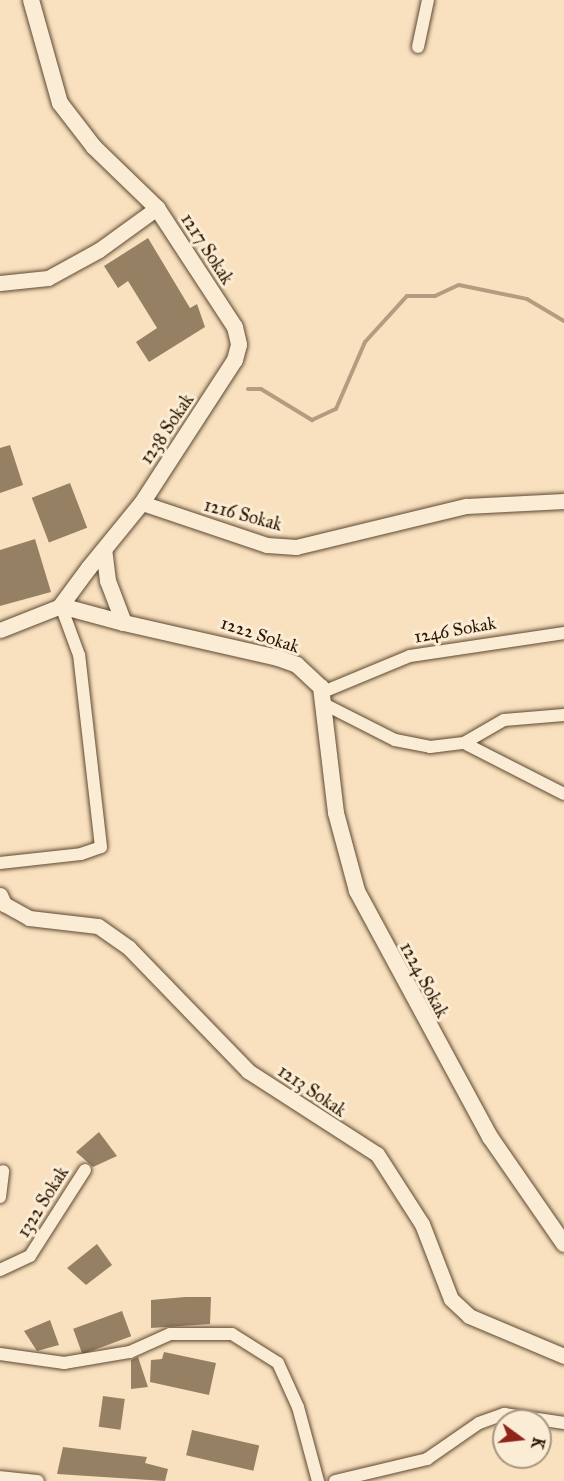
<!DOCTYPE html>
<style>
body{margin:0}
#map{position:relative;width:564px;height:1481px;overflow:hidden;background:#f9e1bf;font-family:"IM FELL Great Primer",serif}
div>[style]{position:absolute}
.stream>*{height:4px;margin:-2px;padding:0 2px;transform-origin:2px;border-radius:2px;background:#b39c7f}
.building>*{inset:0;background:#968064;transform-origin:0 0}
.roads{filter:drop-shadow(0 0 2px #5e4931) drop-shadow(0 0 2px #5e4931)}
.minor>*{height:12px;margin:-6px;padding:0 6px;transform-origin:6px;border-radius:6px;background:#fbecd5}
.tertiary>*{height:15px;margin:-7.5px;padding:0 7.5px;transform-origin:7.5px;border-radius:7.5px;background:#fbecd5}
.secondary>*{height:16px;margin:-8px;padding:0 8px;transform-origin:8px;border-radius:8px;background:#fbecd5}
span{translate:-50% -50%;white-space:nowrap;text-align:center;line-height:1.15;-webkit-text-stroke:6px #fbecd5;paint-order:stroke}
.street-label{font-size:18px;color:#2b1602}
.north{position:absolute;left:492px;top:1409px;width:60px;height:60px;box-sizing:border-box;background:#fbecd5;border:2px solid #a89681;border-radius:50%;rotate:105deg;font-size:16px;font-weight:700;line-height:24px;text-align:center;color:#2b1602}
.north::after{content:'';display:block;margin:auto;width:21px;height:27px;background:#8f2418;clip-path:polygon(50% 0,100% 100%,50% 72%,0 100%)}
</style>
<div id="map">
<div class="stream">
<div style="left:248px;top:389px;width:13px"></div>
<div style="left:261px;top:389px;width:60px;rotate:31.3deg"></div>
<div style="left:312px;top:420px;width:26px;rotate:-25deg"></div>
<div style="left:336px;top:409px;width:73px;rotate:-66.6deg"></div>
<div style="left:365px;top:342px;width:62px;rotate:-47.6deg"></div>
<div style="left:407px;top:296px;width:28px"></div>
<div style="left:435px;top:296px;width:26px;rotate:-25deg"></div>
<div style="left:459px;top:285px;width:69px;rotate:11.6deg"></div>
<div style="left:527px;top:299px;width:43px;rotate:30.7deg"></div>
</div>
<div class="building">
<div style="clip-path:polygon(148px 238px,190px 308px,197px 304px,205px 327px,149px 362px,136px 342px,157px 328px,128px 281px,118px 288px,104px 266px)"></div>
<div style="clip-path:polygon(10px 445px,23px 485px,0 493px,0 448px)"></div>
<div style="left:70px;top:483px;width:48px;height:41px;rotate:69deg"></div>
<div style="clip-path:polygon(35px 539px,51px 592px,0 606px,0 550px)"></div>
<div style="clip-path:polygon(99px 1132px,117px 1156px,93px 1167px,76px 1152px)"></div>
<div style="clip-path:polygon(97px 1244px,112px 1265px,86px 1285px,67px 1268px)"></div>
<div style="clip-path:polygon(185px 1297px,211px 1297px,210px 1324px,151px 1328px,151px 1300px)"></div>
<div style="left:122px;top:1311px;width:27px;height:52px;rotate:70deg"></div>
<div style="clip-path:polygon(50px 1320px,59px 1345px,37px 1351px,24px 1331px)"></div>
<div style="clip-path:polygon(164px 1352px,216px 1363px,209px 1395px,150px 1382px,151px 1360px,162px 1359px)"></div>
<div style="clip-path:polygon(138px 1357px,148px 1387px,131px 1389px,131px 1360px)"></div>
<div style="left:103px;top:1396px;width:22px;height:31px;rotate:8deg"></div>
<div style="left:192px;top:1430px;width:69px;height:26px;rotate:13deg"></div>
<div style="clip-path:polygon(63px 1447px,147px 1457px,145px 1463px,168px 1469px,165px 1481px,57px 1474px)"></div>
</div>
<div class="roads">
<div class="minor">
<div style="left:418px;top:47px;width:48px;rotate:-78deg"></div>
<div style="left:323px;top:692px;width:94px;rotate:-22.5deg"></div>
<div style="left:410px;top:656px;width:156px;rotate:-8.5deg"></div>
<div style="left:326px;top:705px;width:77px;rotate:26.9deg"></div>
<div style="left:395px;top:740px;width:36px;rotate:11deg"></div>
<div style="left:430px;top:747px;width:34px;rotate:-7deg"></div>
<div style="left:464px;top:743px;width:46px;rotate:-29.9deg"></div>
<div style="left:504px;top:720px;width:60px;rotate:-4.8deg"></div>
<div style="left:464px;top:743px;width:112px;rotate:27deg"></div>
<div style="left:0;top:863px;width:81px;rotate:-6.3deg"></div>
<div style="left:81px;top:854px;width:21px;rotate:-19deg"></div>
<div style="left:101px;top:847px;width:193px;rotate:-96.5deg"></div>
<div style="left:79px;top:655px;width:52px;rotate:-110.2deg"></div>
<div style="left:0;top:1197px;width:26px;rotate:-83deg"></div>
<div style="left:0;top:1270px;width:33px;rotate:-25deg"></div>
<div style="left:30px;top:1256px;width:102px;rotate:-57.4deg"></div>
<div style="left:0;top:1354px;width:65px;rotate:8deg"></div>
<div style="left:64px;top:1363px;width:67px;rotate:-9.5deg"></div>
<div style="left:130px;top:1352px;width:44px;rotate:-24.2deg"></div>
<div style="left:170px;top:1334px;width:62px"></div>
<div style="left:232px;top:1334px;width:54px;rotate:32.2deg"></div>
<div style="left:278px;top:1363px;width:48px;rotate:65.6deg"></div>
<div style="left:298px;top:1407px;width:77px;rotate:74.9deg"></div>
<div style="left:0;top:1477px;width:38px;rotate:6deg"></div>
<div style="left:335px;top:1481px;width:95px;rotate:-13.4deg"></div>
<div style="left:427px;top:1459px;width:63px;rotate:-34.7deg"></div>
<div style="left:479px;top:1423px;width:27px;rotate:-20deg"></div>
<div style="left:504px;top:1414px;width:61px;rotate:8.5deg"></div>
</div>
<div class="tertiary">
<div style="left:0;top:283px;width:48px;rotate:-5.9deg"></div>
<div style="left:48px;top:278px;width:58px;rotate:-28.8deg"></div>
<div style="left:99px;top:250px;width:72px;rotate:-35.9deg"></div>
<div style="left:142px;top:503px;width:132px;rotate:18.6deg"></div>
<div style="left:267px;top:545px;width:29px;rotate:4deg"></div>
<div style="left:296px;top:547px;width:175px;rotate:-13.6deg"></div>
<div style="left:466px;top:506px;width:98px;rotate:-2.9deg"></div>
<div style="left:0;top:630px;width:66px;rotate:-21.5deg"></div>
<div style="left:0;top:895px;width:10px;rotate:66deg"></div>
<div style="left:4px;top:904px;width:29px;rotate:29deg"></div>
<div style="left:29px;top:918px;width:69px;rotate:6.6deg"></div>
<div style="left:98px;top:926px;width:38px;rotate:35deg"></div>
<div style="left:129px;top:948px;width:171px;rotate:45.9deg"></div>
<div style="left:248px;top:1071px;width:153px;rotate:32.8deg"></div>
<div style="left:377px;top:1154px;width:83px;rotate:57.3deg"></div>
<div style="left:422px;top:1224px;width:80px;rotate:68.9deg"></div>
<div style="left:451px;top:1299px;width:25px;rotate:43deg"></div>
<div style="left:469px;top:1316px;width:103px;rotate:22.8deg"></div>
</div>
<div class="secondary">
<div style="left:31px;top:0;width:107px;rotate:74.3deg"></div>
<div style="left:60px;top:103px;width:56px;rotate:52.3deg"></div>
<div style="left:94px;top:147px;width:88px;rotate:44.1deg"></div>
<div style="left:157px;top:208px;width:142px;rotate:56.8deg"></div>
<div style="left:235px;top:327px;width:18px;rotate:77deg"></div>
<div style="left:239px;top:345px;width:16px;rotate:105deg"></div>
<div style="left:235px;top:360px;width:171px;rotate:123deg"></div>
<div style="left:142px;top:503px;width:84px;rotate:129.2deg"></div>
<div style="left:89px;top:568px;width:47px;rotate:126.4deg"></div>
<div style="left:61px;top:606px;width:65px;rotate:15.1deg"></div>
<div style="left:124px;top:623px;width:45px;rotate:-110.9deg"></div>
<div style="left:108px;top:581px;width:31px;rotate:-97deg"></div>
<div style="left:124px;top:623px;width:158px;rotate:12.8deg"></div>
<div style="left:278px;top:658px;width:20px;rotate:20deg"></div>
<div style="left:297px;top:665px;width:33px;rotate:43deg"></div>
<div style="left:321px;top:687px;width:127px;rotate:83.2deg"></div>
<div style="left:336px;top:813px;width:81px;rotate:74.9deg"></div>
<div style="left:357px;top:891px;width:280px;rotate:61.6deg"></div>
<div style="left:490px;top:1137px;width:130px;rotate:55.3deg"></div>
</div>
</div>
<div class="street-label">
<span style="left:207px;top:249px;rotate:57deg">1217 Sokak</span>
<span style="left:167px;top:429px;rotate:-56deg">1238 Sokak</span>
<span style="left:243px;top:515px;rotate:15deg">1216 Sokak</span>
<span style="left:455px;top:630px;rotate:-10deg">1246 Sokak</span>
<span style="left:260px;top:635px;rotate:18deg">1222 Sokak</span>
<span style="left:424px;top:980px;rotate:62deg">1224 Sokak</span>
<span style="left:312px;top:1091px;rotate:34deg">1213 Sokak</span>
<span style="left:43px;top:1202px;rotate:-58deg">1322 Sokak</span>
</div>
<div class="north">K</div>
</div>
